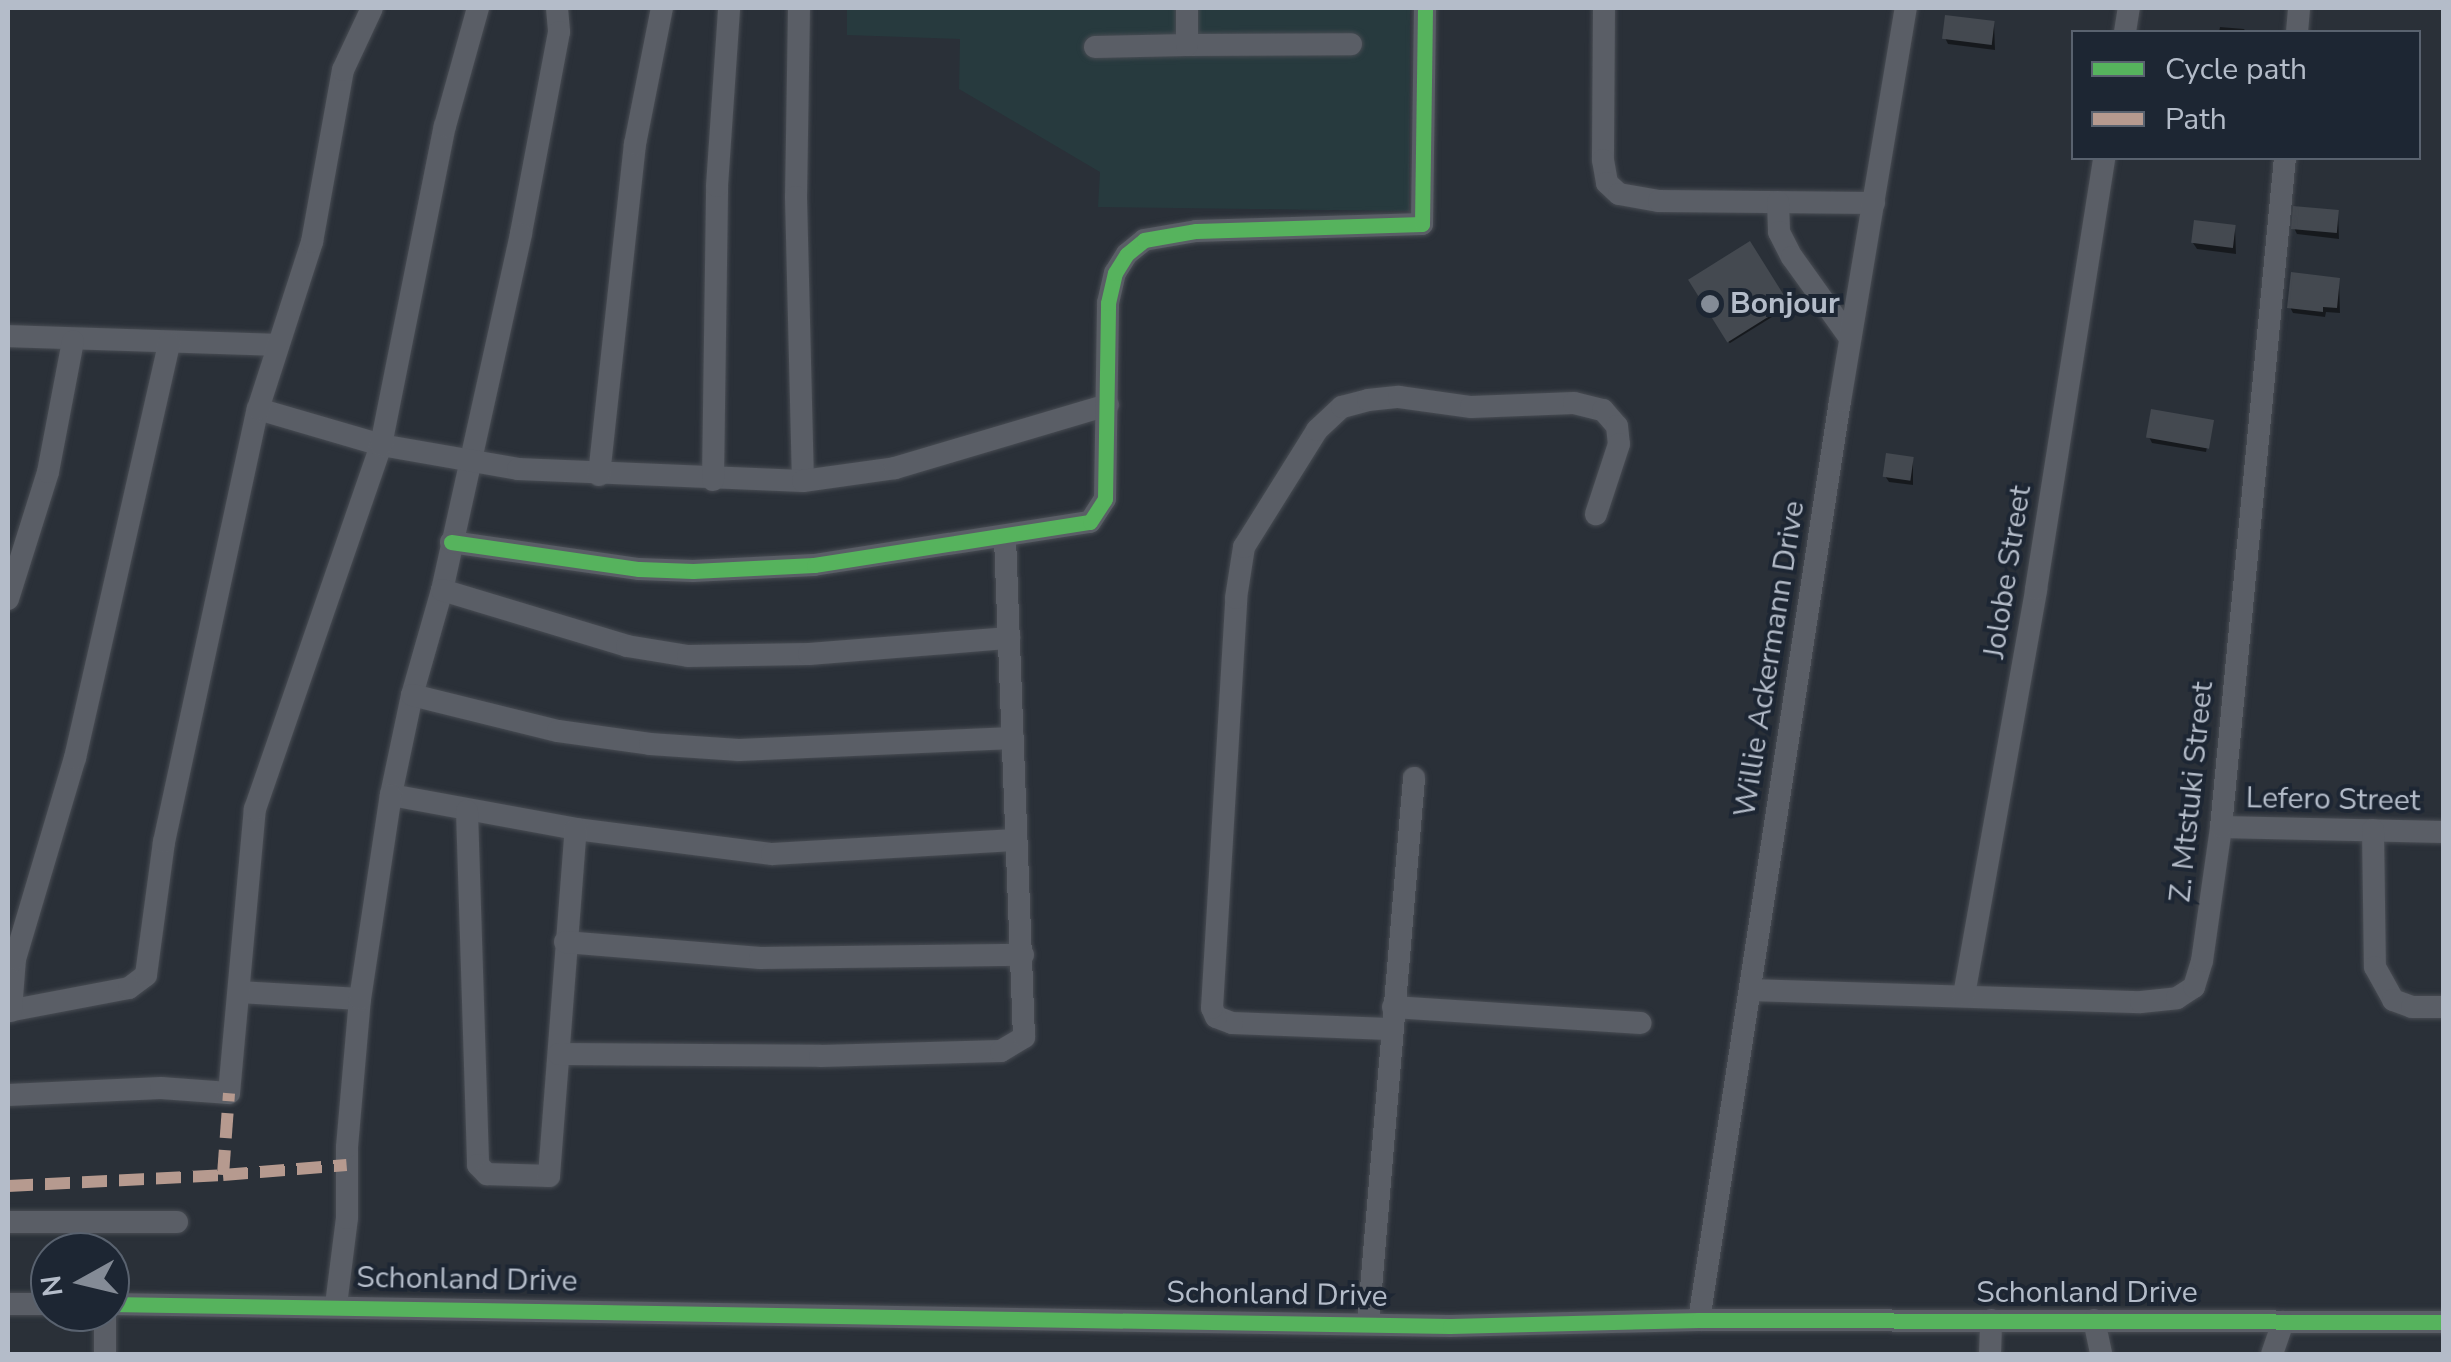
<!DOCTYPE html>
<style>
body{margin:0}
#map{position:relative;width:2451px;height:1362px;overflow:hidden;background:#2a3038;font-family:"Nunito Sans",sans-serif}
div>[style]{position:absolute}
.green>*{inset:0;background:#273a3e}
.shadow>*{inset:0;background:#0007;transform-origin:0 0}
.building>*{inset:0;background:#444950;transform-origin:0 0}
.roads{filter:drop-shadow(0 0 2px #484c53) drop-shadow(0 0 2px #484c53)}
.minor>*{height:22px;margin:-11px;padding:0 11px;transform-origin:11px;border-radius:11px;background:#5a5e66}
.quiet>*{height:12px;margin-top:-6px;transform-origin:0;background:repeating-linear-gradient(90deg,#b69a8f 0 25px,transparent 0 37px)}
.cycleway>*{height:15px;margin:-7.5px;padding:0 7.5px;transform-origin:7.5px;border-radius:7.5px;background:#56b35d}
.dots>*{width:28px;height:28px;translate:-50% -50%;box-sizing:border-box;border:5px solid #1d2633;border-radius:50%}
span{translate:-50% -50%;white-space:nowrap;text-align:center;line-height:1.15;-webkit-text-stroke:8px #1d2633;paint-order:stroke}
.poi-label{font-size:30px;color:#b4bcc9;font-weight:700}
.left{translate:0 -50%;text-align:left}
.street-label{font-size:30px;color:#b4bcc9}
.frame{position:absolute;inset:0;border:10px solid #b4bcc9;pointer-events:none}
.legend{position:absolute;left:2071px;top:30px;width:350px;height:130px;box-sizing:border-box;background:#1d2633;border:2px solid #59626f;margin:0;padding:12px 18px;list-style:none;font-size:30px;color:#b4bcc9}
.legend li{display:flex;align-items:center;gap:20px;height:50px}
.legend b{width:50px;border:2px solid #59626f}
.north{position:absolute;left:30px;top:1232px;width:100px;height:100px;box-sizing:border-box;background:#1d2633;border:2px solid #59626f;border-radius:50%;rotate:262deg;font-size:28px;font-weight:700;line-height:40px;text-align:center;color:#b4bcc9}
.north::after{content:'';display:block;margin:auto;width:35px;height:45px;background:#848b96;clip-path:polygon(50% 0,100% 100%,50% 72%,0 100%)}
</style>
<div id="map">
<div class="green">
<div style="clip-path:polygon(847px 8px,1410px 8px,1409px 211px,1098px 207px,1100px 172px,959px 89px,960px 39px,847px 35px)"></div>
</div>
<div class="shadow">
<div style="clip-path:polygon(1994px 23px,1995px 50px,1948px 44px,1945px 38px)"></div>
<div style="clip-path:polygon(2220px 27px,2244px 29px,2246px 32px,2219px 32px)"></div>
<div style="clip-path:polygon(2338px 213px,2339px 239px,2297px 234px,2294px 228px)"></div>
<div style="clip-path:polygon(2235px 228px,2236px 254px,2197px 249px,2193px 243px)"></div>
<div style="left:1749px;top:244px;width:74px;height:69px;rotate:58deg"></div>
<div style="clip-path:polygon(2339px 280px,2340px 313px,2326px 312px,2325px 317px,2293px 313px,2290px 307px)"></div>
<div style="clip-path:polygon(2212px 422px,2206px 452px,2152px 443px,2149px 437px)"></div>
<div style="clip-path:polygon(1913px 459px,1913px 485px,1889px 482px,1885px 476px)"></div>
</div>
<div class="building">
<div style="left:1945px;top:15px;width:50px;height:24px;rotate:7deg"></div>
<div style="left:2293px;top:206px;width:46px;height:23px;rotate:5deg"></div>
<div style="left:2194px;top:220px;width:42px;height:23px;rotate:7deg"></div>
<div style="left:1750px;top:241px;width:74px;height:73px;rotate:58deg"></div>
<div style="clip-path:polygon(2291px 272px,2340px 278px,2337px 308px,2323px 307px,2323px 312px,2287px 308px)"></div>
<div style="left:2151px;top:409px;width:64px;height:29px;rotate:10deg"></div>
<div style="left:1886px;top:453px;width:28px;height:24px;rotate:8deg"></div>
</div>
<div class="roads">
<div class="minor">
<div style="left:557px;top:8px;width:24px;rotate:85deg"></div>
<div style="left:559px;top:32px;width:206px;rotate:100.7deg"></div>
<div style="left:521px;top:234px;width:365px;rotate:102.5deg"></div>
<div style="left:442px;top:590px;width:109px;rotate:105.9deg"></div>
<div style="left:412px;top:695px;width:102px;rotate:101.9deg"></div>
<div style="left:391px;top:795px;width:188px;rotate:10.4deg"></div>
<div style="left:576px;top:829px;width:198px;rotate:7.3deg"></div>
<div style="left:772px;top:854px;width:243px;rotate:-3.3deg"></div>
<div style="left:799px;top:8px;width:189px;rotate:90.9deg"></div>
<div style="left:796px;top:197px;width:284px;rotate:88.6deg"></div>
<div style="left:1604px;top:8px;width:152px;rotate:90.4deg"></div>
<div style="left:1603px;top:160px;width:23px;rotate:80deg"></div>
<div style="left:1607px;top:183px;width:16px;rotate:43deg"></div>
<div style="left:1619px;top:194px;width:41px;rotate:9.9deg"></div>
<div style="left:1659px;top:201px;width:215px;rotate:0.5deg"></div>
<div style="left:2125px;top:32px;width:24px;rotate:-81deg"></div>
<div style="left:2297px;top:32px;width:24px;rotate:-85deg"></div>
<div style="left:1187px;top:45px;width:164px;rotate:-0.3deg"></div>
<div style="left:1095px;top:47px;width:92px;rotate:-1.2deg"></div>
<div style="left:1187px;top:45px;width:37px;rotate:-90deg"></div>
<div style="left:1778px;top:202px;width:30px;rotate:88deg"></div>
<div style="left:1779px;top:232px;width:28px;rotate:63deg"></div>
<div style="left:1792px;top:257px;width:100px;rotate:54.4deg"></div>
<div style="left:8px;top:336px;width:269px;rotate:1.9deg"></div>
<div style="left:258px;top:409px;width:128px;rotate:16.3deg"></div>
<div style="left:381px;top:445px;width:139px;rotate:9.9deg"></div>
<div style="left:518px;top:469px;width:285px;rotate:2.4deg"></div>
<div style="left:803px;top:481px;width:93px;rotate:-8deg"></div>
<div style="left:895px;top:468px;width:222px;rotate:-16.5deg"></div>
<div style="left:599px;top:475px;width:333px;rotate:-83.8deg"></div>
<div style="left:635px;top:144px;width:139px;rotate:-78.8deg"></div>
<div style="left:713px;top:480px;width:294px;rotate:-89.2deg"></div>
<div style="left:717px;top:186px;width:178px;rotate:-86.1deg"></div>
<div style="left:451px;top:542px;width:190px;rotate:8.2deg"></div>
<div style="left:639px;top:569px;width:54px;rotate:2.1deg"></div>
<div style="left:693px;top:571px;width:121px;rotate:-2.8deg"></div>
<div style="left:814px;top:565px;width:279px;rotate:-8.9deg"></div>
<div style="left:1090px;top:522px;width:27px;rotate:-57deg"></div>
<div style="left:1105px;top:499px;width:196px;rotate:-89.1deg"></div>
<div style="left:1108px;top:303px;width:31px;rotate:-77deg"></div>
<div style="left:1115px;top:273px;width:22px;rotate:-58deg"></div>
<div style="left:1127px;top:254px;width:22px;rotate:-39deg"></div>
<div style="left:1144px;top:240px;width:53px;rotate:-9.8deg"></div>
<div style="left:1196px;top:231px;width:226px;rotate:-1.8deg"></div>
<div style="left:1422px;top:224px;width:216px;rotate:-89.2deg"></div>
<div style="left:442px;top:590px;width:193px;rotate:16.8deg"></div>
<div style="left:627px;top:646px;width:62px;rotate:9.3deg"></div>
<div style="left:688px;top:656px;width:121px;rotate:-0.9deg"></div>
<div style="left:809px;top:654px;width:201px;rotate:-4.6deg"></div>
<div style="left:8px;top:599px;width:133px;rotate:-72.5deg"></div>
<div style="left:48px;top:472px;width:133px;rotate:-79.2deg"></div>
<div style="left:412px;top:695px;width:150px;rotate:13.9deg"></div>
<div style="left:558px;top:731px;width:93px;rotate:8deg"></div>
<div style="left:650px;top:744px;width:89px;rotate:3.9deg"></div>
<div style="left:739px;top:750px;width:274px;rotate:-2.5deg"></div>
<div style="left:467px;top:811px;width:354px;rotate:88.2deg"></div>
<div style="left:478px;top:1165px;width:13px;rotate:45deg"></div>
<div style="left:487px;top:1174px;width:62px;rotate:1.8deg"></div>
<div style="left:549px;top:1176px;width:348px;rotate:-85.6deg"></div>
<div style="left:2221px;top:827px;width:223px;rotate:1.3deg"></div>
<div style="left:2373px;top:830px;width:137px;rotate:89.2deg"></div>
<div style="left:2375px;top:967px;width:38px;rotate:61deg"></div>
<div style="left:2393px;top:1000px;width:20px;rotate:20deg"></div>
<div style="left:2412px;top:1007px;width:32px"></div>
<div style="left:565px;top:942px;width:196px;rotate:4.7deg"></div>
<div style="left:760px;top:958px;width:263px;rotate:-0.7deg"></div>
<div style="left:1750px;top:990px;width:391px;rotate:1.8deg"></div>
<div style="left:2141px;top:1002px;width:36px;rotate:-6deg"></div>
<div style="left:2177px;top:998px;width:20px;rotate:-33deg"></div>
<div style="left:2194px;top:987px;width:27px;rotate:-73deg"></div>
<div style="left:2202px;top:961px;width:135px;rotate:-81.9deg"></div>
<div style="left:2221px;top:827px;width:672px;rotate:-84.54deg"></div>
<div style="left:239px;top:992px;width:121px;rotate:3.3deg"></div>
<div style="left:1964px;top:995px;width:412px;rotate:-79.9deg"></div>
<div style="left:2036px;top:589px;width:436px;rotate:-81deg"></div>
<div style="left:1393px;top:1007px;width:248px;rotate:3.7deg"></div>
<div style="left:8px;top:1011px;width:123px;rotate:-10.8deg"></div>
<div style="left:129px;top:988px;width:21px;rotate:-37deg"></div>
<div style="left:146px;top:975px;width:134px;rotate:-82.3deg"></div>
<div style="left:164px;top:842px;width:443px;rotate:-77.8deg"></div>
<div style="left:258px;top:409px;width:176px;rotate:-72.1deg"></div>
<div style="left:312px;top:242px;width:175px;rotate:-79.8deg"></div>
<div style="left:343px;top:70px;width:68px;rotate:-64.9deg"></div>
<div style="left:11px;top:1011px;width:52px;rotate:-85.6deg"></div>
<div style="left:15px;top:959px;width:210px;rotate:-73.4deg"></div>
<div style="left:75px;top:758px;width:425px;rotate:-77.2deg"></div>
<div style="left:1389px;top:1029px;width:157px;rotate:-177.8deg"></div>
<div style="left:1232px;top:1023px;width:17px;rotate:-159deg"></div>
<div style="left:1216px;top:1017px;width:10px;rotate:-114deg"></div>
<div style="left:1212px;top:1008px;width:411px;rotate:-86.6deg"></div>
<div style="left:1236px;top:598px;width:52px;rotate:-81.1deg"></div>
<div style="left:1244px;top:547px;width:138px;rotate:-58deg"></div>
<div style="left:1317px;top:430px;width:34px;rotate:-43deg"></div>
<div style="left:1342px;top:407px;width:27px;rotate:-15deg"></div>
<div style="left:1368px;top:400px;width:31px;rotate:-6deg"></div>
<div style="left:1399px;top:397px;width:73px;rotate:7.9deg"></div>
<div style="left:1471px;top:407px;width:103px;rotate:-2.2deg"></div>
<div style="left:1574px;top:403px;width:30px;rotate:14deg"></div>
<div style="left:1603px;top:410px;width:21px;rotate:49deg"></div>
<div style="left:1617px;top:426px;width:18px;rotate:84deg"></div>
<div style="left:1619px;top:444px;width:74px;rotate:108.2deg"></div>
<div style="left:559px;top:1054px;width:261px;rotate:0.4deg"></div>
<div style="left:820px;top:1056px;width:181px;rotate:-1.6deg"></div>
<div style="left:1001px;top:1051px;width:27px;rotate:-31deg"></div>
<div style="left:1024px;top:1037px;width:500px;rotate:-92.18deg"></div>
<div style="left:8px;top:1095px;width:153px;rotate:-2.6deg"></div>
<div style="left:161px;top:1088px;width:68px;rotate:4.2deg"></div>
<div style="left:229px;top:1093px;width:285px;rotate:-84.8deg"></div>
<div style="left:255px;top:809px;width:385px;rotate:-70.9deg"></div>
<div style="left:381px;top:445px;width:325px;rotate:-78.7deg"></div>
<div style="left:445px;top:126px;width:123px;rotate:-74.4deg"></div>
<div style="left:8px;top:1222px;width:169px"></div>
<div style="left:8px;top:1304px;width:42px"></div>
<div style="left:110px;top:1304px;width:1340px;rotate:0.94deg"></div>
<div style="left:1450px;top:1326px;width:249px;rotate:-1.4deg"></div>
<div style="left:1699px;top:1320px;width:745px;rotate:0.15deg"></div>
<div style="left:336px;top:1305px;width:88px;rotate:-82.8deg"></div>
<div style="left:347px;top:1218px;width:71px;rotate:-90deg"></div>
<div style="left:347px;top:1147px;width:149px;rotate:-85deg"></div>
<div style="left:360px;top:999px;width:206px;rotate:-81.4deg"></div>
<div style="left:1699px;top:1320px;width:930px;rotate:-81.28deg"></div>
<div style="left:1840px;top:401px;width:399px;rotate:-80.5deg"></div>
<div style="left:2094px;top:1320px;width:35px;rotate:78deg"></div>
<div style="left:1368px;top:1324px;width:548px;rotate:-85.18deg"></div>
<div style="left:105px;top:1354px;width:42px;rotate:-90deg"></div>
<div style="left:1990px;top:1354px;width:34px;rotate:-88deg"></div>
<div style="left:2272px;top:1354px;width:34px;rotate:-71deg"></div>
</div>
</div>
<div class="quiet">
<div style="left:223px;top:1175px;width:124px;rotate:-4.6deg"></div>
<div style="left:8px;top:1186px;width:215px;rotate:-2.9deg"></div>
<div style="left:223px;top:1175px;width:82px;rotate:-85.8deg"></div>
</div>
<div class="cycleway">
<div style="left:451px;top:542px;width:190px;rotate:8.2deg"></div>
<div style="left:639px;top:569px;width:54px;rotate:2.1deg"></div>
<div style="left:693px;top:571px;width:121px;rotate:-2.8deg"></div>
<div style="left:814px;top:565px;width:279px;rotate:-8.9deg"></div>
<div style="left:1090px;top:522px;width:27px;rotate:-57deg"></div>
<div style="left:1105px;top:499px;width:196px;rotate:-89.1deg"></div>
<div style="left:1108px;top:303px;width:31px;rotate:-77deg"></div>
<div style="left:1115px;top:273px;width:22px;rotate:-58deg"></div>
<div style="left:1127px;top:254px;width:22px;rotate:-39deg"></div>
<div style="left:1144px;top:240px;width:53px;rotate:-9.8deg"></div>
<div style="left:1196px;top:231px;width:226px;rotate:-1.8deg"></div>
<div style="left:1422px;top:224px;width:216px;rotate:-89.2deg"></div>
<div style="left:110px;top:1304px;width:1340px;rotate:0.94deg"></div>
<div style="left:1450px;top:1326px;width:249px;rotate:-1.4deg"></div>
<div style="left:1699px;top:1320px;width:745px;rotate:0.15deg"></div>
</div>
<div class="dots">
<div style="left:1710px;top:304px;background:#848b96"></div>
</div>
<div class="poi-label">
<span class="left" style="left:1730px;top:304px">Bonjour</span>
</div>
<div class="street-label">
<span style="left:2008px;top:572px;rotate:-81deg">Jolobe Street</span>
<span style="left:1770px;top:659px;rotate:-81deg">Willie Ackermann Drive</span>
<span style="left:2192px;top:792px;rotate:-84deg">Z. Mtstuki Street</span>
<span style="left:2333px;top:800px;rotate:1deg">Lefero Street</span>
<span style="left:467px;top:1280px;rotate:1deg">Schonland Drive</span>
<span style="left:2087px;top:1293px">Schonland Drive</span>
<span style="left:1277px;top:1295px;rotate:1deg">Schonland Drive</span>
</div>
<div class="frame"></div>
<ul class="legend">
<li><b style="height:12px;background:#56b35d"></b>Cycle path</li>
<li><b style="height:12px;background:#b69a8f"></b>Path</li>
</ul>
<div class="north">N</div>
</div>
